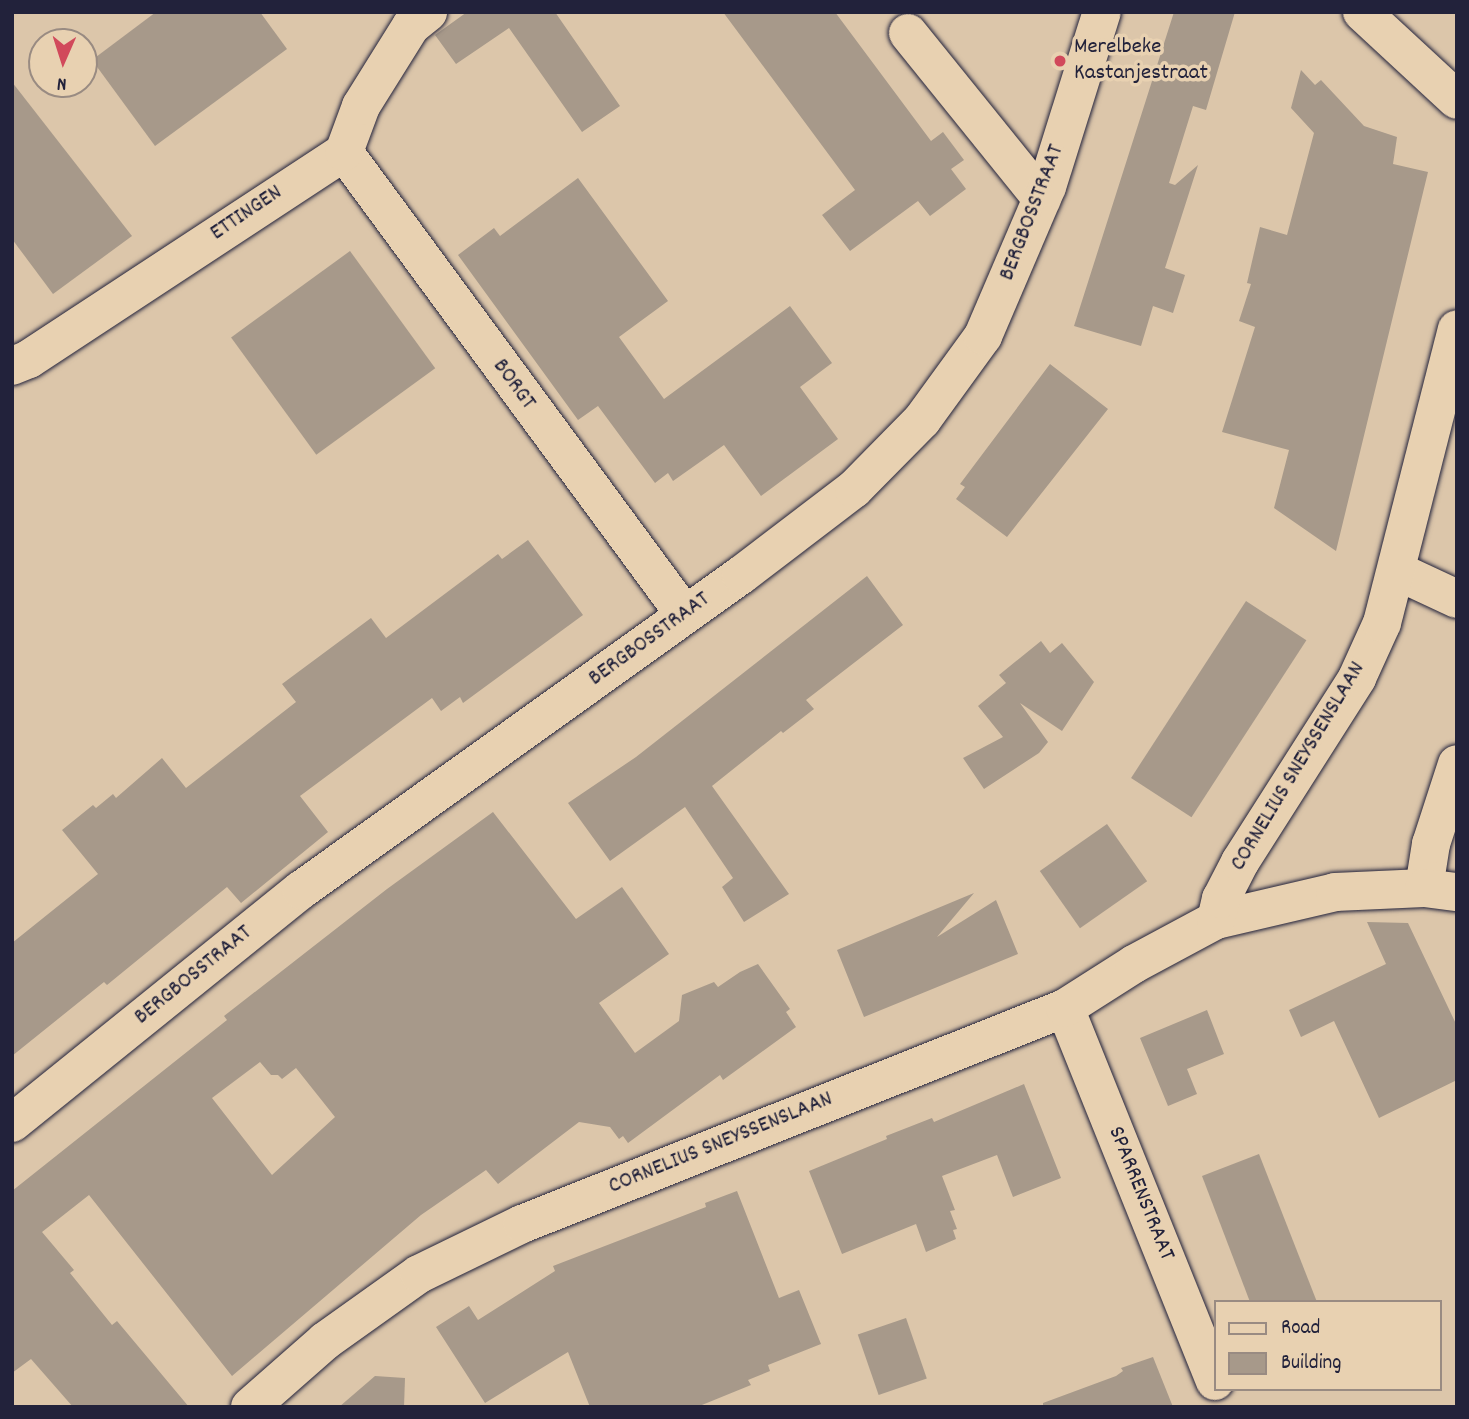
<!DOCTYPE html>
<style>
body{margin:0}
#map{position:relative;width:1469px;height:1419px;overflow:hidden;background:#dcc6aa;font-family:Dekko,sans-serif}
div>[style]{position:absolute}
.building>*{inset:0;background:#a7998a;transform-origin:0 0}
.roads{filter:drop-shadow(0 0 2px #22223b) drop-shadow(0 0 2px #22223b)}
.minor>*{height:38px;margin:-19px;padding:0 19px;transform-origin:19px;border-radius:19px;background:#e8d1b1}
.dots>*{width:19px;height:19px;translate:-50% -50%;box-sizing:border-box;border:4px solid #e8d1b1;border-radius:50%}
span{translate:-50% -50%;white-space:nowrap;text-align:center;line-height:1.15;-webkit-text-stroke:7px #e8d1b1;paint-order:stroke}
.poi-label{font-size:23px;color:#22223b}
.left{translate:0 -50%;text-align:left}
.street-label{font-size:23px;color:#22223b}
.frame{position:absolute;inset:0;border:14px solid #22223b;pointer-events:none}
.legend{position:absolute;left:1214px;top:1300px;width:228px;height:91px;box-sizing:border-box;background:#e8d1b1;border:2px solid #998b82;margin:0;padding:9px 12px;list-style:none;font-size:21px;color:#22223b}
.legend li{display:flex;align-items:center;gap:14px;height:35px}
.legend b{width:35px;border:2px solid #998b82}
.north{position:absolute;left:28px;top:28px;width:70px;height:70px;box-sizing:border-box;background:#e8d1b1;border:2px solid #998b82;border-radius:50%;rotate:183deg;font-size:19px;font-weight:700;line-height:28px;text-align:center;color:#22223b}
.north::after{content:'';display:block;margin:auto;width:24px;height:32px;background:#d1495b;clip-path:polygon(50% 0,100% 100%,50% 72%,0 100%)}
</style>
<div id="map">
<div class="building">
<div style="clip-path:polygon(156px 12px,260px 12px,287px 49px,155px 146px,92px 60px)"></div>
<div style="clip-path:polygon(467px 12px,555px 12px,620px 106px,582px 132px,509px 28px,456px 64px,435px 35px)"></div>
<div style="clip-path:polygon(723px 12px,835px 12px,931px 141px,943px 132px,964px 160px,951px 169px,966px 189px,930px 216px,918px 201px,850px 251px,822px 215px,855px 190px)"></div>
<div style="clip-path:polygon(1174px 12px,1235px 12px,1206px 110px,1193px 106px,1169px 183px,1175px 185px,1198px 165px,1165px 268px,1185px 275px,1173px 313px,1153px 306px,1141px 346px,1074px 326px)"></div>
<div style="clip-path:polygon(1301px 70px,1315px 85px,1321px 80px,1364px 126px,1397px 137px,1393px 164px,1428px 172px,1336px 551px,1274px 508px,1289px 450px,1222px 432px,1255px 327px,1239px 321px,1251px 284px,1247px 283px,1260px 227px,1287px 235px,1314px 133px,1291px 108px)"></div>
<div style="clip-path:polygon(12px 82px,132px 236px,53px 294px,12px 239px)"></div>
<div style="clip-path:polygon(578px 178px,668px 301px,619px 337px,664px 399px,790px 306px,832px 363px,800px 387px,838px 439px,761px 496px,724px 445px,673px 481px,668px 473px,655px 483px,598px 406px,578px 420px,458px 255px,494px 228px,500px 236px)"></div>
<div style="left:350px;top:251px;width:145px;height:147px;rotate:54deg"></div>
<div style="clip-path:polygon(1050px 364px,1108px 409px,1007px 537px,956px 499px,965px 487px,960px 484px)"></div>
<div style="clip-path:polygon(528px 540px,583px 615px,463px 703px,460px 697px,441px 711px,432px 698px,300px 796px,328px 832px,241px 903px,227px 887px,107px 985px,104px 982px,12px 1056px,12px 943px,98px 874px,62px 830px,93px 805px,96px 808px,113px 794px,116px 798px,162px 758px,186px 788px,296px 702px,282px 684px,371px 618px,386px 638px,498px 554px,502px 559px)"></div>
<div style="clip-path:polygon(867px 576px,903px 625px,806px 700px,814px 709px,783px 733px,781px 731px,712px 786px,789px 894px,744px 922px,722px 887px,733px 878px,685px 807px,610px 861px,568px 803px,636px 757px)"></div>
<div style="left:1246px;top:601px;width:72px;height:211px;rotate:33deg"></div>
<div style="clip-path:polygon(1041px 641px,1050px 653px,1062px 643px,1094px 682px,1062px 731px,1020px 703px,1048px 742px,1039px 753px,984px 789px,963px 758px,1003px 737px,978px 706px,1006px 683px,999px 675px)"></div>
<div style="clip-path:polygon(evenodd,493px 812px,576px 919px,622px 887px,669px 954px,599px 1003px,635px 1053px,679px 1021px,682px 995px,714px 982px,718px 987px,740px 972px,758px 964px,790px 1009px,786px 1012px,796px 1027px,723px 1080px,720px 1075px,628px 1143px,623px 1136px,619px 1139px,610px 1127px,579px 1122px,498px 1184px,486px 1170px,421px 1215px,232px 1376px,89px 1195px,42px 1232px,74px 1270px,70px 1273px,112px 1325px,117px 1321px,189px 1407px,73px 1407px,31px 1359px,12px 1373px,12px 1191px,227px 1020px,224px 1016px,387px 889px,493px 812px,260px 1062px,271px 1075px,278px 1075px,282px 1079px,296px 1068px,335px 1117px,272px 1175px,212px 1098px,260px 1062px)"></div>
<div style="left:1107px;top:824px;width:70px;height:82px;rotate:55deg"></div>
<div style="clip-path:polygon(974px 893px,937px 937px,996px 900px,1018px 954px,864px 1017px,837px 950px)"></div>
<div style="clip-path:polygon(1367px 922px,1408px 923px,1457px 1026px,1457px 1080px,1379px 1118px,1334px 1021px,1301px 1037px,1289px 1010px,1386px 964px)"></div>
<div style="clip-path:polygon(1207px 1010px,1224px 1054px,1187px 1069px,1197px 1094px,1168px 1106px,1140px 1038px)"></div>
<div style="clip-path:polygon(1024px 1084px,1061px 1178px,1013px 1197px,997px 1155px,942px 1176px,955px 1210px,950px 1211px,957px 1229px,953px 1230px,956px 1239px,926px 1252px,916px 1224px,842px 1254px,809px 1171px,887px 1139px,886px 1136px,932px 1118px,934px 1122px)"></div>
<div style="clip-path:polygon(1259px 1154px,1317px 1302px,1250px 1302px,1202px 1176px)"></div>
<div style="clip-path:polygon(737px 1191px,779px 1298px,799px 1290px,821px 1344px,768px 1365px,770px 1371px,748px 1380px,751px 1385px,697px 1407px,590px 1407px,568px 1352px,485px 1403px,436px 1327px,469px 1306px,478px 1320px,555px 1271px,553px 1266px,706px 1207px,705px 1203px)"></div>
<div style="left:906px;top:1318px;width:64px;height:51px;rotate:71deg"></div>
<div style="clip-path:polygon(1153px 1357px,1173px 1407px,1043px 1407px,1043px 1403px,1116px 1376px,1123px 1371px,1121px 1368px)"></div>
<div style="clip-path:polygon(375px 1376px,405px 1378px,404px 1407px,339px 1407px)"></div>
</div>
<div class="roads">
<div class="minor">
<div style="left:1362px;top:12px;width:129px;rotate:42.8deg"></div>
<div style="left:908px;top:33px;width:213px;rotate:51.1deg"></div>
<div style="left:344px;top:152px;width:575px;rotate:53.63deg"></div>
<div style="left:12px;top:366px;width:18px;rotate:-22deg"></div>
<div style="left:29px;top:359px;width:377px;rotate:-33.3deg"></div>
<div style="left:344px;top:152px;width:49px;rotate:-69.7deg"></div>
<div style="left:361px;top:106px;width:94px;rotate:-58deg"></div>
<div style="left:411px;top:26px;width:22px;rotate:-39deg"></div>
<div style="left:1397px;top:571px;width:66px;rotate:25deg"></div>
<div style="left:1424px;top:888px;width:45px;rotate:-81deg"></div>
<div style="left:1431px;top:844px;width:84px;rotate:-72deg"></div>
<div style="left:1216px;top:920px;width:122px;rotate:-13.2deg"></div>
<div style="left:1335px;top:892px;width:89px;rotate:-2.6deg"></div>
<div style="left:1424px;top:888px;width:33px;rotate:7deg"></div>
<div style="left:1065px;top:1008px;width:402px;rotate:68.1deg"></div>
<div style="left:12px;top:1123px;width:371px;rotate:-38.9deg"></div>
<div style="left:301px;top:890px;width:541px;rotate:-35.6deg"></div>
<div style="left:741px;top:575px;width:142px;rotate:-37.3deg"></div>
<div style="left:854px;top:489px;width:97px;rotate:-45.4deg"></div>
<div style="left:922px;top:420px;width:104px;rotate:-54deg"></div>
<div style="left:983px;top:336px;width:162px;rotate:-66.8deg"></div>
<div style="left:1047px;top:187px;width:183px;rotate:-72.6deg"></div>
<div style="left:250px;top:1407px;width:100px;rotate:-41.3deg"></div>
<div style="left:325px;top:1341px;width:115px;rotate:-35.5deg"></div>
<div style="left:419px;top:1274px;width:114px;rotate:-25.9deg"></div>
<div style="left:522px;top:1224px;width:584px;rotate:-21.69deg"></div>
<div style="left:1065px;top:1008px;width:82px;rotate:-32.5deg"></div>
<div style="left:1134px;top:964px;width:93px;rotate:-28.2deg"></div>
<div style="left:1216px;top:920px;width:22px;rotate:-77deg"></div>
<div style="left:1221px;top:899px;width:42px;rotate:-62.8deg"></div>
<div style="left:1240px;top:862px;width:218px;rotate:-57.5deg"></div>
<div style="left:1357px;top:678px;width:60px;rotate:-65.6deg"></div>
<div style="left:1382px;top:623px;width:303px;rotate:-75.7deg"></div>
</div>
</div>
<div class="dots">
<div style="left:1060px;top:61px;background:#d1495b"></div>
</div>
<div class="poi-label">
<span class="left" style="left:1074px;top:61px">Merelbeke<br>Kastanjestraat</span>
</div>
<div class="street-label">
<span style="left:1033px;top:213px;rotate:-69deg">BERGBOSSTRAAT</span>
<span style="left:247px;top:214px;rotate:-34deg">ETTINGEN</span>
<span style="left:513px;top:385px;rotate:54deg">BORGT</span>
<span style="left:650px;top:640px;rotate:-36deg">BERGBOSSTRAAT</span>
<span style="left:1299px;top:767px;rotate:-59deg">CORNELIUS SNEYSSENSLAAN</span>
<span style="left:194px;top:976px;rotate:-39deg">BERGBOSSTRAAT</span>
<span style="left:721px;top:1144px;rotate:-22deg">CORNELIUS SNEYSSENSLAAN</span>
<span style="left:1140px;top:1194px;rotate:68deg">SPARRENSTRAAT</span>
</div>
<div class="frame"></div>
<ul class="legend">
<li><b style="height:9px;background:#e8d1b1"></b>Road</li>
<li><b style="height:19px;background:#a7998a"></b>Building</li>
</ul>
<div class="north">N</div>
</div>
